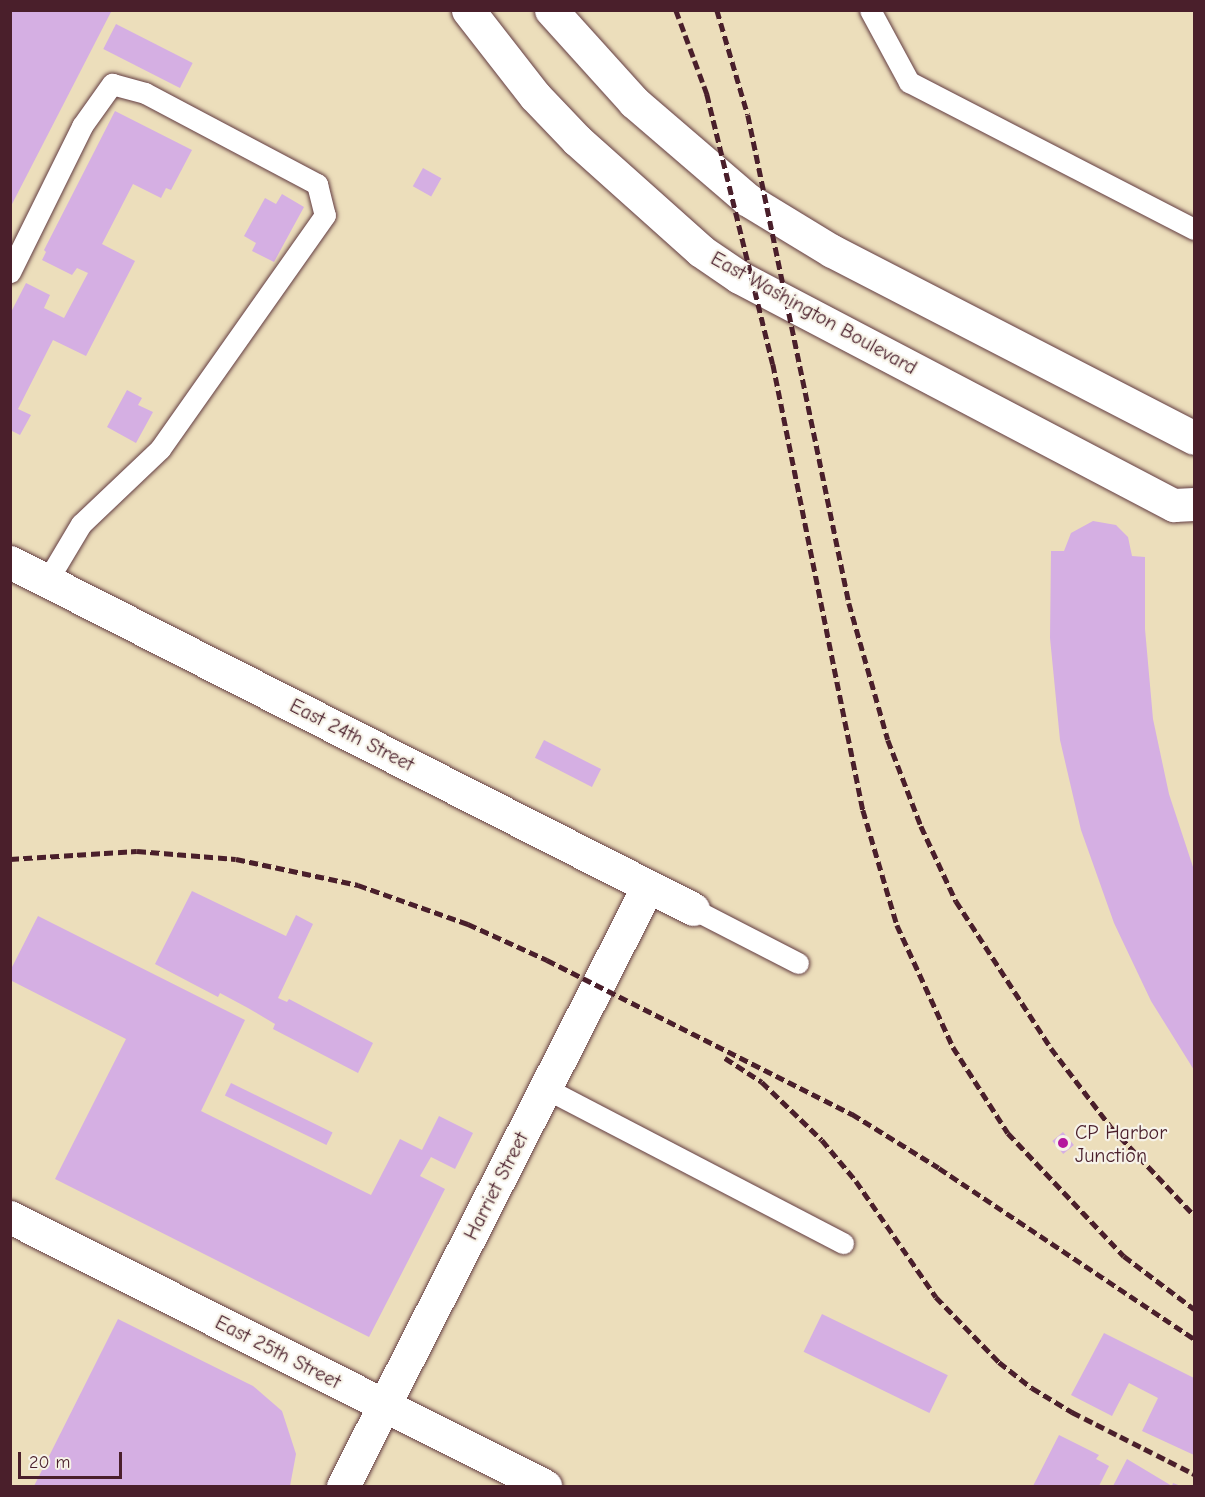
<!DOCTYPE html>
<style>
body{margin:0}
#map{position:relative;width:1205px;height:1497px;overflow:hidden;background:#ecdebb;font-family:"Comic Neue",sans-serif}
div>[style]{position:absolute}
.building>*{inset:0;background:#d5afe3;transform-origin:0 0}
.roads{filter:drop-shadow(0 0 2px #623c41) drop-shadow(0 0 2px #623c41)}
.service>*{height:21px;margin:-10.5px;padding:0 10.5px;transform-origin:10.5px;border-radius:10.5px;background:#fff}
.minor>*{height:33px;margin:-16.5px;padding:0 16.5px;transform-origin:16.5px;border-radius:16.5px;background:#fff}
.primary>*{height:33px;margin:-16.5px;padding:0 16.5px;transform-origin:16.5px;border-radius:16.5px;background:#fff}
.rail>*{height:4.5px;margin-top:-2.25px;transform-origin:0;background:repeating-linear-gradient(90deg,#4a1f2b 0 9px,transparent 0 13.5px)}
.dots>*{width:16px;height:16px;translate:-50% -50%;box-sizing:border-box;border:3px solid #f7f3e8;border-radius:50%}
span{translate:-50% -50%;white-space:nowrap;text-align:center;line-height:1.15;-webkit-text-stroke:4.5px #f7f3e8;paint-order:stroke}
.street-label{font-size:20px;color:#4a1f2b}
.poi-label{font-size:20px;color:#4a1f2b}
.left{translate:0 -50%;text-align:left}
.frame{position:absolute;inset:0;border:12px solid #4a1f2b;pointer-events:none}
.scale{position:absolute;left:18px;top:1452px;width:104px;height:27px;box-sizing:border-box;border:3px solid #4a1f2b;border-top:0;padding-left:8px;font-size:18px;line-height:21px;white-space:nowrap;color:#4a1f2b;-webkit-text-stroke:4px #f7f3e8;paint-order:stroke}
</style>
<div id="map">
<div class="building">
<div style="clip-path:polygon(10px 10px,112px 10px,10px 208px)"></div>
<div style="left:116px;top:24px;width:86px;height:28px;rotate:27deg"></div>
<div style="clip-path:polygon(115px 111px,192px 150px,171px 190px,166px 188px,161px 198px,133px 184px,102px 244px,135px 261px,86px 356px,53px 340px,18px 409px,31px 415px,20px 435px,10px 430px,10px 314px,26px 283px,50px 295px,44px 308px,64px 318px,88px 273px,77px 268px,72px 275px,42px 260px,46px 252px,44px 250px)"></div>
<div style="left:423px;top:168px;width:21px;height:21px;rotate:29deg"></div>
<div style="clip-path:polygon(282px 194px,304px 207px,274px 262px,252px 251px,256px 243px,244px 236px,265px 198px,276px 204px)"></div>
<div style="clip-path:polygon(127px 390px,142px 398px,138px 405px,153px 412px,136px 443px,107px 427px)"></div>
<div style="clip-path:polygon(1093px 521px,1116px 525px,1128px 537px,1132px 556px,1145px 557px,1145px 629px,1153px 719px,1169px 794px,1194px 870px,1194px 1070px,1151px 1001px,1114px 923px,1081px 830px,1060px 740px,1050px 638px,1051px 551px,1064px 551px,1071px 533px)"></div>
<div style="left:544px;top:740px;width:64px;height:20px;rotate:27deg"></div>
<div style="clip-path:polygon(192px 891px,286px 936px,296px 915px,313px 924px,278px 998px,287px 1002px,289px 999px,373px 1043px,358px 1073px,273px 1029px,275px 1024px,248px 1008px,220px 993px,218px 997px,155px 964px)"></div>
<div style="clip-path:polygon(38px 916px,245px 1020px,201px 1111px,371px 1195px,400px 1139px,422px 1150px,439px 1116px,473px 1133px,455px 1169px,431px 1157px,420px 1176px,445px 1189px,369px 1337px,55px 1179px,126px 1039px,10px 980px,10px 971px)"></div>
<div style="left:231px;top:1083px;width:113px;height:14px;rotate:26deg"></div>
<div style="left:1063px;top:1132px;width:17px;height:14px;rotate:50deg"></div>
<div style="left:822px;top:1314px;width:140px;height:42px;rotate:26deg"></div>
<div style="clip-path:polygon(118px 1319px,253px 1386px,282px 1411px,296px 1454px,290px 1486px,34px 1486px)"></div>
<div style="clip-path:polygon(1104px 1333px,1194px 1378px,1194px 1455px,1142px 1431px,1158px 1398px,1129px 1383px,1112px 1416px,1071px 1395px)"></div>
<div style="clip-path:polygon(1059px 1435px,1099px 1455px,1096px 1459px,1109px 1466px,1099px 1486px,1033px 1486px)"></div>
<div style="clip-path:polygon(1127px 1459px,1172px 1486px,1173px 1483px,1181px 1486px,1113px 1486px)"></div>
</div>
<div class="roads">
<div class="service">
<div style="left:870px;top:10px;width:82px;rotate:61.6deg"></div>
<div style="left:909px;top:82px;width:321px;rotate:27.3deg"></div>
<div style="left:10px;top:272px;width:163px;rotate:-63.7deg"></div>
<div style="left:82px;top:126px;width:52px;rotate:-54.5deg"></div>
<div style="left:112px;top:84px;width:34px;rotate:15deg"></div>
<div style="left:145px;top:93px;width:195px;rotate:27.9deg"></div>
<div style="left:317px;top:184px;width:32px;rotate:76deg"></div>
<div style="left:325px;top:215px;width:286px;rotate:125.2deg"></div>
<div style="left:160px;top:449px;width:109px;rotate:136.5deg"></div>
<div style="left:81px;top:524px;width:66px;rotate:120.8deg"></div>
<div style="left:693px;top:909px;width:118px;rotate:27.2deg"></div>
<div style="left:545px;top:1088px;width:336px;rotate:27.5deg"></div>
</div>
<div class="minor">
<div style="left:10px;top:562px;width:766px;rotate:26.93deg"></div>
<div style="left:10px;top:1217px;width:599px;rotate:26.69deg"></div>
<div style="left:343px;top:1486px;width:673px;rotate:-63.05deg"></div>
</div>
<div class="primary">
<div style="left:468px;top:10px;width:109px;rotate:52.1deg"></div>
<div style="left:535px;top:96px;width:61px;rotate:46.3deg"></div>
<div style="left:577px;top:140px;width:166px;rotate:41.8deg"></div>
<div style="left:701px;top:251px;width:46px;rotate:34.4deg"></div>
<div style="left:739px;top:277px;width:491px;rotate:27.7deg"></div>
<div style="left:1174px;top:505px;width:20px;rotate:-3deg"></div>
<div style="left:551px;top:10px;width:124px;rotate:47.9deg"></div>
<div style="left:634px;top:102px;width:150px;rotate:40.7deg"></div>
<div style="left:748px;top:200px;width:98px;rotate:31.3deg"></div>
<div style="left:832px;top:251px;width:407px;rotate:27.3deg"></div>
</div>
</div>
<div class="rail">
<div style="left:676px;top:10px;width:90px;rotate:69.7deg"></div>
<div style="left:707px;top:94px;width:278px;rotate:76.3deg"></div>
<div style="left:773px;top:364px;width:455px;rotate:78.6deg"></div>
<div style="left:863px;top:810px;width:120px;rotate:73.5deg"></div>
<div style="left:897px;top:925px;width:134px;rotate:65.3deg"></div>
<div style="left:953px;top:1047px;width:102px;rotate:57.4deg"></div>
<div style="left:1008px;top:1133px;width:169px;rotate:46.7deg"></div>
<div style="left:1124px;top:1256px;width:88px;rotate:37.1deg"></div>
<div style="left:717px;top:10px;width:109px;rotate:73.6deg"></div>
<div style="left:748px;top:115px;width:498px;rotate:78.3deg"></div>
<div style="left:849px;top:603px;width:142px;rotate:74.1deg"></div>
<div style="left:888px;top:740px;width:92px;rotate:69deg"></div>
<div style="left:921px;top:826px;width:83px;rotate:65deg"></div>
<div style="left:956px;top:901px;width:175px;rotate:57.1deg"></div>
<div style="left:1051px;top:1048px;width:99px;rotate:52.8deg"></div>
<div style="left:1111px;top:1127px;width:121px;rotate:46.7deg"></div>
<div style="left:10px;top:859px;width:127px;rotate:-3.6deg"></div>
<div style="left:137px;top:851px;width:99px;rotate:4.6deg"></div>
<div style="left:236px;top:859px;width:125px;rotate:12deg"></div>
<div style="left:358px;top:885px;width:117px;rotate:19.5deg"></div>
<div style="left:468px;top:924px;width:87px;rotate:24.5deg"></div>
<div style="left:547px;top:960px;width:342px;rotate:26.8deg"></div>
<div style="left:852px;top:1114px;width:102px;rotate:31.8deg"></div>
<div style="left:939px;top:1168px;width:307px;rotate:33.8deg"></div>
<div style="left:725px;top:1058px;width:44px;rotate:33deg"></div>
<div style="left:762px;top:1082px;width:83px;rotate:44deg"></div>
<div style="left:822px;top:1140px;width:53px;rotate:50.3deg"></div>
<div style="left:856px;top:1181px;width:141px;rotate:55.4deg"></div>
<div style="left:936px;top:1297px;width:91px;rotate:45.9deg"></div>
<div style="left:999px;top:1362px;width:42px;rotate:38.2deg"></div>
<div style="left:1032px;top:1388px;width:47px;rotate:31deg"></div>
<div style="left:1072px;top:1412px;width:137px;rotate:26.9deg"></div>
</div>
<div class="dots">
<div style="left:1063px;top:1143px;background:#b5179e"></div>
</div>
<div class="street-label">
<span style="left:814px;top:313px;rotate:29deg">East Washington Boulevard</span>
<span style="left:352px;top:735px;rotate:27deg">East 24th Street</span>
<span style="left:496px;top:1186px;rotate:-63deg">Harriet Street</span>
<span style="left:278px;top:1352px;rotate:27deg">East 25th Street</span>
</div>
<div class="poi-label">
<span class="left" style="left:1075px;top:1144px">CP Harbor<br>Junction</span>
</div>
<div class="frame"></div>
<div class="scale">20 m</div>
</div>
